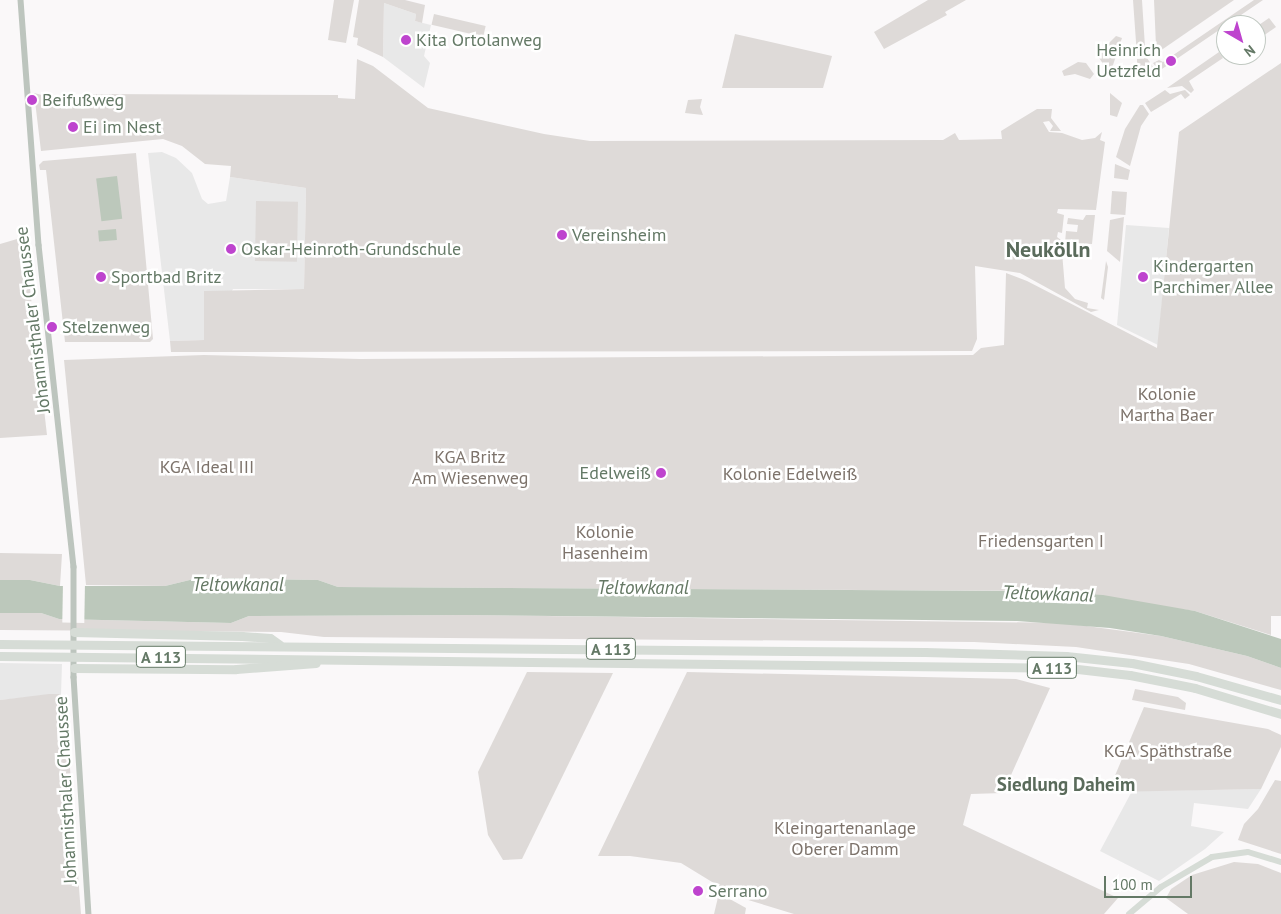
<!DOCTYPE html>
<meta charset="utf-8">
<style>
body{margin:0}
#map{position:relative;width:1281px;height:914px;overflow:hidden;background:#faf8f9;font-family:"PT Sans",sans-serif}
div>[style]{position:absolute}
.built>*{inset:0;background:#e8e8e8}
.green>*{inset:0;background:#dedad8;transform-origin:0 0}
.water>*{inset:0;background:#bcc8bb;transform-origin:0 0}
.pier>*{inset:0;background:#faf8f9;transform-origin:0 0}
.tertiary>*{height:5.5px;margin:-2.75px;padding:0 2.75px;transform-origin:2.75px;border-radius:2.75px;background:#bdc5be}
.secondary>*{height:6px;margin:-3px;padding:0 3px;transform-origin:3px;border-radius:3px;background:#d6dcd6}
.motorway>*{height:9px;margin:-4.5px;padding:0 4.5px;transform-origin:4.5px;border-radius:4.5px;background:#d6dcd6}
.dots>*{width:14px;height:14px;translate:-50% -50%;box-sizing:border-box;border:2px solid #fff;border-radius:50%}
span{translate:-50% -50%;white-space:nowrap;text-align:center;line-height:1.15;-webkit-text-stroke:5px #fff;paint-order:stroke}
.shield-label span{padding:1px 4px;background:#fff;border:1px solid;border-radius:4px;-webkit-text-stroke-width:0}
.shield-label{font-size:16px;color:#647966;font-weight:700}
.poi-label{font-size:18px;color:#647966}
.left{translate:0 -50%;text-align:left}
.right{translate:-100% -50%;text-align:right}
.street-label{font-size:18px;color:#647966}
.park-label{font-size:18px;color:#7d736b}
.water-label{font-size:19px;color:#657864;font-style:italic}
.neighbourhood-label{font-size:19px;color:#5a6b5b;font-weight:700}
.district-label{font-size:22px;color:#5a6b5b;font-weight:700}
.north{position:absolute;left:1216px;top:15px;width:50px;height:50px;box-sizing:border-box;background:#fff;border:1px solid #c1c9c2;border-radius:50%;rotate:142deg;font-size:14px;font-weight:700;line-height:20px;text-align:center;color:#647966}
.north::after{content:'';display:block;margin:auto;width:18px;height:22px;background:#be44ce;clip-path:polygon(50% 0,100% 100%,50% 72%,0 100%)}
.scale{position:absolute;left:1104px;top:876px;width:88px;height:22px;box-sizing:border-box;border:2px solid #647966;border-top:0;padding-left:6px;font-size:15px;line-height:18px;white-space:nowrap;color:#647966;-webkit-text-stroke:4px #fff;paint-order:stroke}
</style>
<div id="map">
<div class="built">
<div style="clip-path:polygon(384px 3px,416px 14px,415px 21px,431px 25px,424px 56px,430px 63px,424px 88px,383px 57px)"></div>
<div style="clip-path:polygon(162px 152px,176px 158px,192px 173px,202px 199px,208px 204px,226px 201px,230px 177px,306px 188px,304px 289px,233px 289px,205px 340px,170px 341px,148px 153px)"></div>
<div style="clip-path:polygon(1126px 225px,1169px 228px,1158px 345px,1117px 325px)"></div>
<div style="clip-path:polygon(0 663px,62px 664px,61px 694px,0 700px)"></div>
<div style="clip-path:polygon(1261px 789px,1248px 809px,1194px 803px,1191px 826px,1224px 832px,1205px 849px,1159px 881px,1100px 851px,1132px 791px)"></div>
</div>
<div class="green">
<div style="clip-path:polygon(334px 0,354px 0,346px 43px,328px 40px)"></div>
<div style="clip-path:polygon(359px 0,405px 0,425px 5px,422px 23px,415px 21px,416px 14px,384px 3px,383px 57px,357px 45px,358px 38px,353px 37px)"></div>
<div style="clip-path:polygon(928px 0,966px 0,945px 12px,947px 15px,884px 49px,874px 32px)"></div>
<div style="clip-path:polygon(1133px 0,1142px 0,1145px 47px,1148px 55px,1137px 56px)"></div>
<div style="clip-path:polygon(1154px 0,1234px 0,1160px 51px,1156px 46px)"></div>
<div style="clip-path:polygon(1254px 0,1263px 0,1159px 71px,1153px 63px,1159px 60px,1163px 62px)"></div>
<div style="left:434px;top:14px;width:53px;height:11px;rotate:13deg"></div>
<div style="clip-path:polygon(1269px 18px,1276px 27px,1256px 41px,1256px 27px)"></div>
<div style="clip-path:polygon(735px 34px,832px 56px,823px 88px,722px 88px)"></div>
<div style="clip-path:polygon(1116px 36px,1122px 38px,1110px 74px,1097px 55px)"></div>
<div style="clip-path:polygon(1219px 52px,1223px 58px,1189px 81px,1194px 90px,1191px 93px,1182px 86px,1167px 88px)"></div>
<div style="clip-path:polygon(1147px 58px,1157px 73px,1149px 78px,1137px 73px,1137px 59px)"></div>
<div style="clip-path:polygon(357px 59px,373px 66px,428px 108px,544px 134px,590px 141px,943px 140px,955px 133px,959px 140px,1002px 139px,1001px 131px,1037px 109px,1052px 109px,1051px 118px,1061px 131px,1050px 131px,1053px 126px,1049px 121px,1043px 122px,1049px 132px,1062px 133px,1082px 140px,1095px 138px,1102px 132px,1100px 140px,1105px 142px,1096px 210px,1058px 209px,1057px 213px,1064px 215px,1062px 233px,1058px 232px,1057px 237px,1061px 240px,1065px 288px,1075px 299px,1088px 303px,1087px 308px,1099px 310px,1091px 312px,1020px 273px,975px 266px,977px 339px,972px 351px,171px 352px,170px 341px,204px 340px,204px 291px,304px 289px,306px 188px,230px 177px,231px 166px,205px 164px,182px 146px,163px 139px,41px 151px,34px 93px,93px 108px,93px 94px,338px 95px,338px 98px,355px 99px)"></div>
<div style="clip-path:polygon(1078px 62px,1086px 63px,1094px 74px,1090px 79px,1075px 74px,1064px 76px,1062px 71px)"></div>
<div style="clip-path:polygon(1281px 63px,1281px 616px,1271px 616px,1271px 635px,1195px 611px,1049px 591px,338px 587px,318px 580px,198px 578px,165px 586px,86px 585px,64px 360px,204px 355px,360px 359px,973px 355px,981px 348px,1004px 345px,1006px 273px,1027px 281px,1157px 348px,1179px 132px)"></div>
<div style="clip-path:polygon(1165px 90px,1170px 94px,1185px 90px,1190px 95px,1185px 99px,1181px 94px,1151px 112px,1145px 103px)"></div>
<div style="clip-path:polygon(1110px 93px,1122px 103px,1117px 117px,1110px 115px)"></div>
<div style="clip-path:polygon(702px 99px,700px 107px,703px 115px,685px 113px,688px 100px)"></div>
<div style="clip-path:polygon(1140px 105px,1143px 105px,1149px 114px,1141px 126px,1130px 166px,1116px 157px,1125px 129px)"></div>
<div style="clip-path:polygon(136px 153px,153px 339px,150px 342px,65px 342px,46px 170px,40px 170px,39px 165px,43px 161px)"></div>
<div style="clip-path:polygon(1115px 164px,1130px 170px,1128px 180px,1114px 178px)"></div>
<div style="left:1112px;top:191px;width:15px;height:23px;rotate:4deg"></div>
<div style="left:256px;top:201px;width:42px;height:60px;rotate:1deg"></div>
<div style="clip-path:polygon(1086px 215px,1095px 215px,1092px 244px,1065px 243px,1066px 231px,1077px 232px,1078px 225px,1067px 224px,1068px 218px,1083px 220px)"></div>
<div style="clip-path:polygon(1124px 217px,1120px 262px,1107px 251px,1110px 220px)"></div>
<div style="clip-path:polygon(24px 237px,47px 435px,0 438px,0 244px)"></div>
<div style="clip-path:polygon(1106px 261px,1108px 267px,1104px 300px,1101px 298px)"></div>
<div style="clip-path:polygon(0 553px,62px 554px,60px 586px,30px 580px,0 580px)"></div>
<div style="clip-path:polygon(0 613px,41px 613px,59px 619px,231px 623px,249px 616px,466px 615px,1064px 623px,1161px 636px,1247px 656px,1281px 668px,1281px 690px,1189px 664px,1076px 647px,974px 642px,324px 637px,281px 632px,0 630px)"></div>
<div style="clip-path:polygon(527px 672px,613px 673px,522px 859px,503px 860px,488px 835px,478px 772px)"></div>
<div style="clip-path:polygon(687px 672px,1016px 679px,1050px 688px,1003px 793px,971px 794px,963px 825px,1118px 898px,1104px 914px,794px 914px,735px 896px,681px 863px,630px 856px,598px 856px)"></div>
<div style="clip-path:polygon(1135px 689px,1178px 697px,1186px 703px,1185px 710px,1132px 700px)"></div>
<div style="clip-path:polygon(49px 694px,61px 694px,65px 738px,68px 742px,81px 914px,0 914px,0 700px)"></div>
<div style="clip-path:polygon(1144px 707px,1268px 729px,1281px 735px,1281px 747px,1261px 789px,1108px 792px)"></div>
<div style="clip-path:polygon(1275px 780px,1281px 781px,1281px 854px,1238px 840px,1244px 824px,1258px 809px)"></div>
<div style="clip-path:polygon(1234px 862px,1258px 864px,1281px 873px,1281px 914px,1188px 914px,1166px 898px,1171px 889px,1192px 875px)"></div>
<div style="clip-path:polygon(719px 893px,746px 908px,745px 914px,714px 914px)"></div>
</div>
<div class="water">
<div style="left:117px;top:176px;width:43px;height:21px;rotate:83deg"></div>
<div style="left:116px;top:229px;width:11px;height:18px;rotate:85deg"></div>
<div style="clip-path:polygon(198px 578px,318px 580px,338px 587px,1030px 591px,1103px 595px,1195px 611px,1281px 639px,1281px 668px,1247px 656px,1161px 636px,1110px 628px,1017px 621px,466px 615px,249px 616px,231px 623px,59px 619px,41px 613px,0 613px,0 580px,30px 580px,60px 586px,165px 586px)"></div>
</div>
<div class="pier">
<div style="left:85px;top:582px;width:41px;height:22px;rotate:91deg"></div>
</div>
<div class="tertiary">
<div style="left:21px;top:0;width:246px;rotate:85.8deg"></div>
<div style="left:39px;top:245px;width:324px;rotate:83.8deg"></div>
<div style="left:74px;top:567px;width:110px;rotate:90deg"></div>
<div style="left:74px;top:677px;width:237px;rotate:86.4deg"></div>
</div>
<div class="secondary">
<div style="left:1129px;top:914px;width:42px;rotate:-40.2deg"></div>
<div style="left:1161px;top:887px;width:59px;rotate:-30.5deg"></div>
<div style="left:1212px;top:857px;width:36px;rotate:-8deg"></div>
<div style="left:1248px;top:852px;width:34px;rotate:17deg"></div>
</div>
<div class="motorway">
<div style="left:74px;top:632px;width:168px;rotate:1.4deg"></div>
<div style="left:242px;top:636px;width:28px;rotate:4deg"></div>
<div style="left:270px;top:638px;width:12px;rotate:35deg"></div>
<div style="left:0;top:644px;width:925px;rotate:0.5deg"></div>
<div style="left:925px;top:652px;width:141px;rotate:1.6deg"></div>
<div style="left:1066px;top:656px;width:66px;rotate:6.1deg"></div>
<div style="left:1132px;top:663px;width:65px;rotate:11.5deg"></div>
<div style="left:1196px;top:676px;width:88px;rotate:15.8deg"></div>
<div style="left:0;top:656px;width:1069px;rotate:0.64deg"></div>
<div style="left:1069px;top:668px;width:61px;rotate:6.5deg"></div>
<div style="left:1130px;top:675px;width:66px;rotate:11.3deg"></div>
<div style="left:1195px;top:688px;width:90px;rotate:16.8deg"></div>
<div style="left:74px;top:668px;width:162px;rotate:0.4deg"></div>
<div style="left:236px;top:669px;width:80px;rotate:-4.3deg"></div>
</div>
<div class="dots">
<div style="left:406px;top:40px;background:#be44ce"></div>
<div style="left:1171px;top:61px;background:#be44ce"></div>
<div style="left:32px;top:100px;background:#be44ce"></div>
<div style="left:73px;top:127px;background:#be44ce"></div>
<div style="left:562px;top:235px;background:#be44ce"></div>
<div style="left:231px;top:249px;background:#be44ce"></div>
<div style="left:101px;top:277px;background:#be44ce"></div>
<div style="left:1143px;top:277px;background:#be44ce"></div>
<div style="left:52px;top:327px;background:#be44ce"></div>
<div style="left:661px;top:473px;background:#be44ce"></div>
<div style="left:698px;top:891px;background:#be44ce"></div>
</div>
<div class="shield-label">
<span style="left:611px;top:649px">A 113</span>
<span style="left:161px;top:657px">A 113</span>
<span style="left:1052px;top:668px">A 113</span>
</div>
<div class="poi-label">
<span class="left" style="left:416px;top:40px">Kita Ortolanweg</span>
<span class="right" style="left:1161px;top:61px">Heinrich<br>Uetzfeld</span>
<span class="left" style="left:42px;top:100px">Beifußweg</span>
<span class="left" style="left:83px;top:127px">Ei im Nest</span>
<span class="left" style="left:572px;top:235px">Vereinsheim</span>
<span class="left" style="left:241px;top:249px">Oskar-Heinroth-Grundschule</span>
<span class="left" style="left:1153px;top:277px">Kindergarten<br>Parchimer Allee</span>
<span class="left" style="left:111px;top:277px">Sportbad Britz</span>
<span class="left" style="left:62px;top:327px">Stelzenweg</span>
<span class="right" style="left:651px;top:473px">Edelweiß</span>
<span class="left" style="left:708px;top:891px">Serrano</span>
</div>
<div class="street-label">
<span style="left:33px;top:320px;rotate:-97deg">Johannisthaler Chaussee</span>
<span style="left:66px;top:790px;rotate:-93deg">Johannisthaler Chaussee</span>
</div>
<div class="park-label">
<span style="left:1167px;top:405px">Kolonie<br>Martha Baer</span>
<span style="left:470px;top:468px">KGA Britz<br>Am Wiesenweg</span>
<span style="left:207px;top:467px">KGA Ideal III</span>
<span style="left:790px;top:474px">Kolonie Edelweiß</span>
<span style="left:605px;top:543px">Kolonie<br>Hasenheim</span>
<span style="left:1041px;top:541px">Friedensgarten I</span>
<span style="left:1168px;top:751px">KGA Späthstraße</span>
<span style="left:845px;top:839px">Kleingartenanlage<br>Oberer Damm</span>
</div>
<div class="water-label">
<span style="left:238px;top:585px">Teltowkanal</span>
<span style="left:643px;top:588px">Teltowkanal</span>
<span style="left:1048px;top:594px;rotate:2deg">Teltowkanal</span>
</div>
<div class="neighbourhood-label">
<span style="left:1066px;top:785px">Siedlung Daheim</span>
</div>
<div class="district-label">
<span style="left:1048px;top:250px">Neukölln</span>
</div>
<div class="north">N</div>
<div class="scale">100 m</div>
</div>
